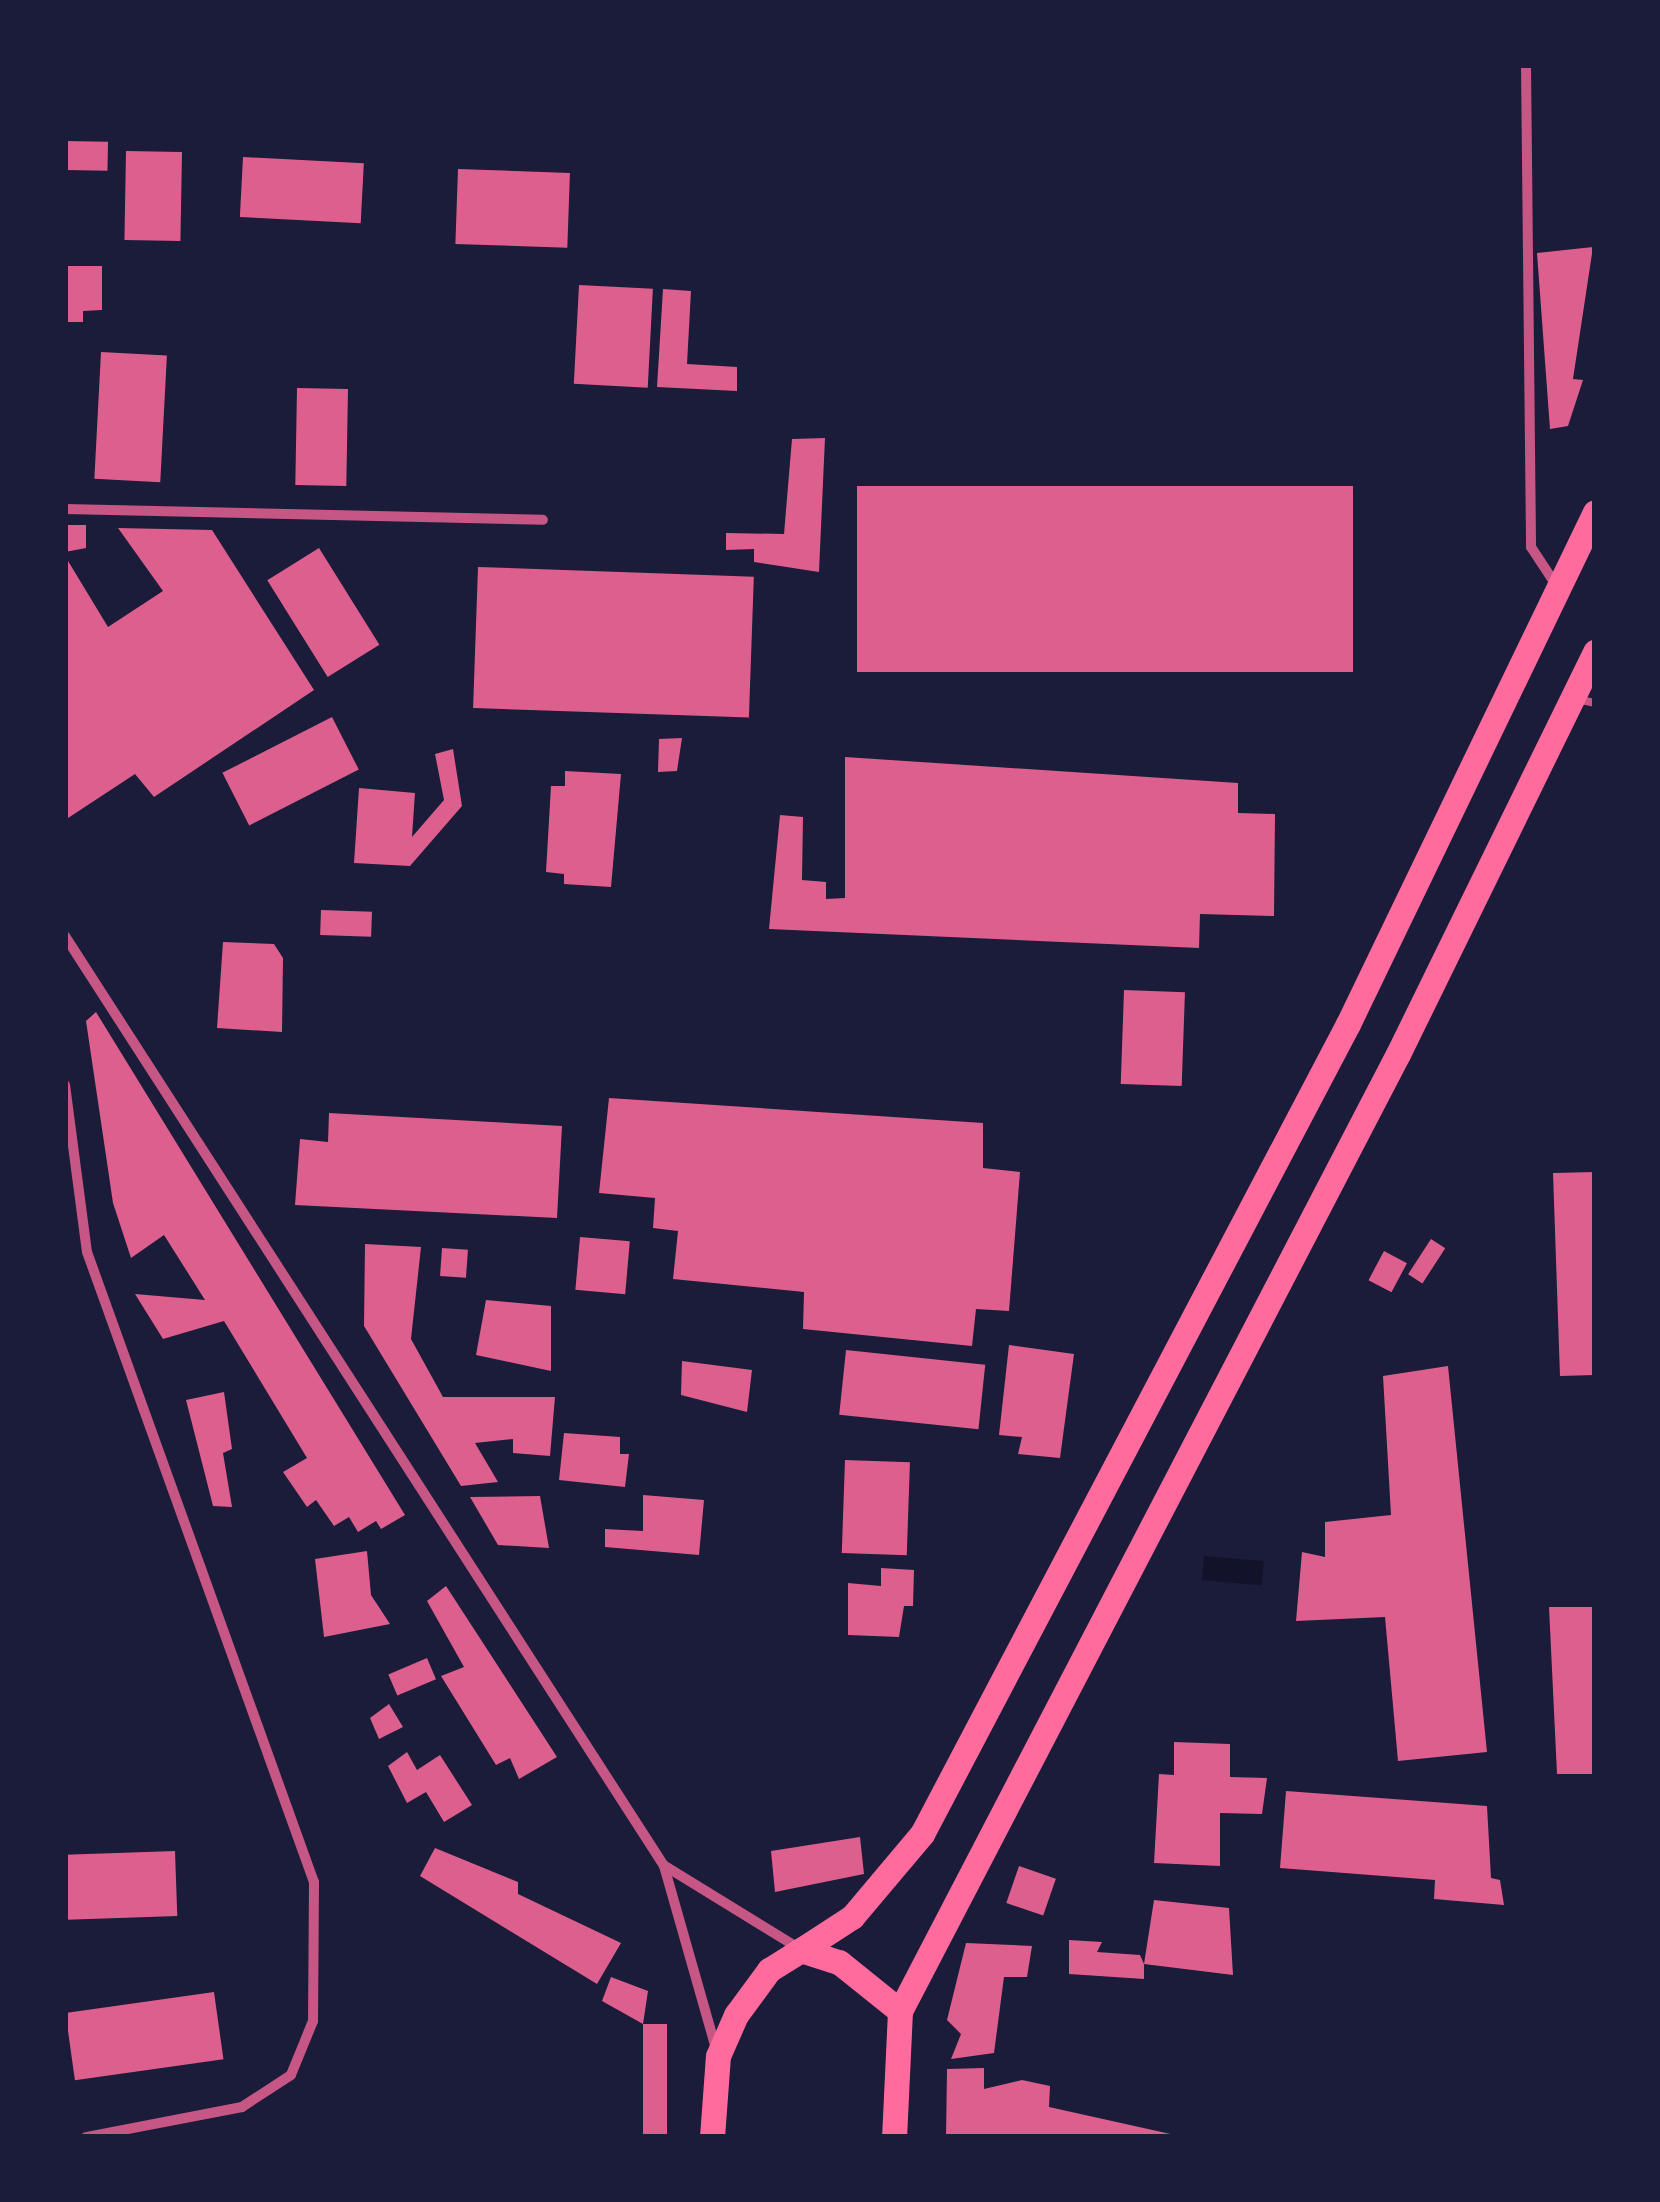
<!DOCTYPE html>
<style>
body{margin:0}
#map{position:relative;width:1660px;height:2202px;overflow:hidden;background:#1b1b3a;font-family:Quicksand,sans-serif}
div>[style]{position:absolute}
.water>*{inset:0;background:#12122b;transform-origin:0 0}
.building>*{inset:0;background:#dd5f8e;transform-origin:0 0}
.service>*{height:8px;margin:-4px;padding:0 4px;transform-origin:4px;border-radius:4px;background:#c65784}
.minor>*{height:10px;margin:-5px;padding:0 5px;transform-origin:5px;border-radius:5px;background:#c65784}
.primary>*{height:25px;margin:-12.5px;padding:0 12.5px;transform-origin:12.5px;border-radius:12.5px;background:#ff6b9d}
span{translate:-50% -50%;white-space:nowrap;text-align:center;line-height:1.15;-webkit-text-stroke:8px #1b1b3a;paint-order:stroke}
.frame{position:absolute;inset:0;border:68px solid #1b1b3a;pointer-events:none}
</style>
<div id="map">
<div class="water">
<div style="left:1204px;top:1556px;width:60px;height:24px;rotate:5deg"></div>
</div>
<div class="building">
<div style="left:65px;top:141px;width:43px;height:29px;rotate:1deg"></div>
<div style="left:126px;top:151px;width:56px;height:89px;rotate:1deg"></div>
<div style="left:243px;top:157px;width:121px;height:60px;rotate:3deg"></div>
<div style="left:458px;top:169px;width:112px;height:75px;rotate:2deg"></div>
<div style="clip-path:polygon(1593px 247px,1573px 379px,1583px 380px,1568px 426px,1550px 429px,1537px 253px)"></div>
<div style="clip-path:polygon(65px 266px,102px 266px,102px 310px,83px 311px,83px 322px,65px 322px)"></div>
<div style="left:579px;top:285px;width:74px;height:99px;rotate:3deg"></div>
<div style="clip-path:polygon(663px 289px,691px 291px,687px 364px,737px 367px,737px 391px,657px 387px)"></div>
<div style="left:101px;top:352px;width:66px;height:127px;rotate:3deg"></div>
<div style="left:297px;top:388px;width:51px;height:97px;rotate:1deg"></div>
<div style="clip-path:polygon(825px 438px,819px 572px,754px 562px,754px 549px,726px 550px,726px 533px,784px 534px,792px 439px)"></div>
<div style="left:857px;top:486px;width:496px;height:186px"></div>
<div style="clip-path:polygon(65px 525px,86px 525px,86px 548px,65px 552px)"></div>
<div style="clip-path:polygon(118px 528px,212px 530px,314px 690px,154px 797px,135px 774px,65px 820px,65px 556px,108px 627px,163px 591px)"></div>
<div style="left:319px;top:548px;width:114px;height:61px;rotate:58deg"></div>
<div style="left:478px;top:567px;width:276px;height:141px;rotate:2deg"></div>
<div style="left:332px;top:717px;width:59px;height:123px;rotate:63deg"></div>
<div style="clip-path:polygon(682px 738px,677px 771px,658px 772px,659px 739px)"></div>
<div style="clip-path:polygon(453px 749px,462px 806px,410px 866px,354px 863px,359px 788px,415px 793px,412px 837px,444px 800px,435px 754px)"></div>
<div style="clip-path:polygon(845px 757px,1238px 783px,1238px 813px,1275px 814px,1274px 916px,1200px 914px,1199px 948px,769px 929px,780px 815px,803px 817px,802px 880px,826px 882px,826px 899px,845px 898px)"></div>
<div style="clip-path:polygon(565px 771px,621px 774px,611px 887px,564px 884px,564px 874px,546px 872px,551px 786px,565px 786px)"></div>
<div style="left:321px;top:910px;width:51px;height:25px;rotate:2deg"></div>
<div style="clip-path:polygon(223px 942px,274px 944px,283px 958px,282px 1032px,217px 1028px)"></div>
<div style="left:1124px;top:990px;width:61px;height:94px;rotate:2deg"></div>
<div style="clip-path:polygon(96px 1012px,405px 1515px,381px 1529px,376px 1521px,358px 1532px,349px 1517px,334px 1526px,316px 1500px,307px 1507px,283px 1472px,307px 1458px,224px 1321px,163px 1339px,135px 1294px,205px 1300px,164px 1235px,131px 1258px,113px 1203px,86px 1021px)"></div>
<div style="clip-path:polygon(609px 1098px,983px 1123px,983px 1168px,1020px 1172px,1009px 1311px,976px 1309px,972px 1346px,803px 1329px,804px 1292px,673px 1279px,678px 1231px,653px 1228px,655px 1198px,599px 1193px)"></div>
<div style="clip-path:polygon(329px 1113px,562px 1126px,557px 1218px,295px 1205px,300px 1139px,328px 1142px)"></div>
<div style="clip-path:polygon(1595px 1172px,1595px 1375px,1560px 1376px,1553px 1173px)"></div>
<div style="left:580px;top:1237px;width:50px;height:53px;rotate:5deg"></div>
<div style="left:1431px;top:1239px;width:17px;height:42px;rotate:33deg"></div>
<div style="clip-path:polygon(365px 1244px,421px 1247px,411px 1339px,443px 1397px,555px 1397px,550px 1456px,513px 1453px,513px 1439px,475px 1443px,498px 1482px,461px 1486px,364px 1326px)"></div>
<div style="left:442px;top:1248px;width:26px;height:28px;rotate:4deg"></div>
<div style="left:1384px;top:1251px;width:26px;height:33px;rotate:28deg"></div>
<div style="clip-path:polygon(486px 1300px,551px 1306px,551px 1371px,476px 1355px)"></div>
<div style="clip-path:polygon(1009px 1345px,1074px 1354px,1060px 1458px,1018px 1454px,1022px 1437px,999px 1435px)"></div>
<div style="left:846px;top:1350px;width:140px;height:65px;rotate:6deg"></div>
<div style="clip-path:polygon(682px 1361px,752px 1370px,747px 1412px,681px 1395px)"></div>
<div style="clip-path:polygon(1448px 1366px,1487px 1752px,1398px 1761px,1385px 1617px,1296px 1621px,1302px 1552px,1325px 1557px,1325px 1522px,1391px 1515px,1383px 1376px)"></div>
<div style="clip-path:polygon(224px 1392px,232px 1449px,223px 1453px,232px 1507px,213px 1506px,186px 1400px)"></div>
<div style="clip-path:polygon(564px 1433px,620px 1437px,620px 1454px,629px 1454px,625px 1487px,559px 1480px)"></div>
<div style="left:845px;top:1460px;width:65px;height:93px;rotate:2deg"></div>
<div style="clip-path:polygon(643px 1495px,704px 1500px,699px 1555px,605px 1547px,605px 1529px,643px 1531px)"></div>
<div style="clip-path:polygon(540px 1496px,549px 1548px,498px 1545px,470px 1497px)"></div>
<div style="clip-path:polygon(367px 1551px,371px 1595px,390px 1624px,324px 1637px,315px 1559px)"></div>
<div style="clip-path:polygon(881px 1568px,914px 1570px,913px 1606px,904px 1606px,899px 1637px,848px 1635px,848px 1583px,881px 1586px)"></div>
<div style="clip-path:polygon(446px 1586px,557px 1757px,519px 1779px,510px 1758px,496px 1765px,441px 1676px,464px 1667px,427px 1601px)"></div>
<div style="clip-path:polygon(1549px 1607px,1595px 1607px,1595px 1774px,1557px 1774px)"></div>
<div style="left:427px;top:1658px;width:23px;height:42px;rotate:67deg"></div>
<div style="clip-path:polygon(389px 1704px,403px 1727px,379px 1739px,370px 1718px)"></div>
<div style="clip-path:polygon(1174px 1742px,1230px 1744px,1230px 1777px,1267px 1778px,1262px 1814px,1220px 1813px,1220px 1866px,1154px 1863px,1159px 1774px,1174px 1775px)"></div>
<div style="clip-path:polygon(407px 1752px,417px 1770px,440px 1755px,472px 1805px,444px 1822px,426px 1792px,407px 1803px,388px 1766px)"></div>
<div style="clip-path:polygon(1286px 1791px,1487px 1806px,1491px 1878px,1500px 1880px,1504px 1905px,1434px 1899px,1435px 1880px,1280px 1868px)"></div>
<div style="clip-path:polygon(860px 1837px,864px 1874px,775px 1892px,771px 1851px)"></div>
<div style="clip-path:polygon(435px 1848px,518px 1882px,518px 1894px,621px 1943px,597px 1984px,420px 1876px)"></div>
<div style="left:175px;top:1851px;width:65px;height:110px;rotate:88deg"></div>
<div style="left:1019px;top:1866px;width:39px;height:39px;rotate:19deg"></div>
<div style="clip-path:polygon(1154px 1900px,1229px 1908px,1233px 1975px,1144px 1964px,1144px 1979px,1069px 1974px,1069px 1940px,1102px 1942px,1097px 1952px,1140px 1955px,1144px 1964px)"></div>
<div style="clip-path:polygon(966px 1943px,1032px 1946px,1027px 1977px,1004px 1977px,994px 2053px,951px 2059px,961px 2034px,947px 2020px)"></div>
<div style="clip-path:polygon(611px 1977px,648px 1991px,643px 2024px,602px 2001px)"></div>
<div style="left:214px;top:1992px;width:68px;height:150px;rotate:82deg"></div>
<div style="left:643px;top:2024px;width:24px;height:113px"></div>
<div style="clip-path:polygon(984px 2068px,984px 2089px,1022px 2080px,1050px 2086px,1049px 2107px,1184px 2137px,946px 2137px,947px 2069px)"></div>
</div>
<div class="service">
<div style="left:1576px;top:699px;width:19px;rotate:12deg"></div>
</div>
<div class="minor">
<div style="left:1526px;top:65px;width:482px;rotate:89.4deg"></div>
<div style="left:1531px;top:547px;width:45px;rotate:56.7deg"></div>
<div style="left:65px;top:509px;width:478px;rotate:1.3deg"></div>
<div style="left:65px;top:936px;width:1106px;rotate:57.21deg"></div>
<div style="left:664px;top:1866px;width:186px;rotate:74.1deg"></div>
<div style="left:65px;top:1085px;width:168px;rotate:82.5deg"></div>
<div style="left:87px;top:1252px;width:670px;rotate:70.19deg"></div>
<div style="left:314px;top:1882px;width:139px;rotate:90.4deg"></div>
<div style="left:313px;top:2021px;width:58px;rotate:112.2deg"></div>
<div style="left:291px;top:2075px;width:59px;rotate:146.9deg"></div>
<div style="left:242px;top:2107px;width:159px;rotate:169.1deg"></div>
<div style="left:665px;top:1866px;width:158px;rotate:31.6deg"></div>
</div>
<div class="primary">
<div style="left:801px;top:1950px;width:61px;rotate:-32.9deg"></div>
<div style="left:852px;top:1917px;width:109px;rotate:-49.9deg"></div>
<div style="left:922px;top:1834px;width:915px;rotate:-62.26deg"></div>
<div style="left:1348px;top:1024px;width:568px;rotate:-64.25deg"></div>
<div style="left:900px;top:2011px;width:1079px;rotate:-62.51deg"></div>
<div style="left:1398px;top:1054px;width:448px;rotate:-63.9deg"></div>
<div style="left:712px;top:2137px;width:81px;rotate:-85.8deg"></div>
<div style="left:718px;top:2056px;width:45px;rotate:-66.3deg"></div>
<div style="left:736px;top:2015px;width:56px;rotate:-53.7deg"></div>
<div style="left:769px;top:1970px;width:38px;rotate:-32deg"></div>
<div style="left:801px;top:1950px;width:40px;rotate:18deg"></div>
<div style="left:839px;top:1962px;width:78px;rotate:38.8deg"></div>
<div style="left:900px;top:2011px;width:126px;rotate:92.7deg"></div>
</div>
<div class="frame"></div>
</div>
